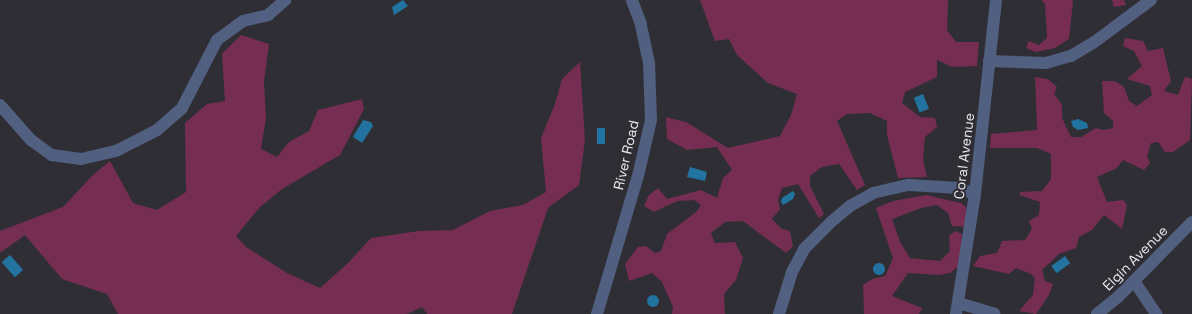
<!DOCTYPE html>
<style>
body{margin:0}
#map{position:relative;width:1192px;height:314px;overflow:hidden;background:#2f2e34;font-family:"Space Grotesk",sans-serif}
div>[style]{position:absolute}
.green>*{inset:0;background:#752e52}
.water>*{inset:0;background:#2373a0;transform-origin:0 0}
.round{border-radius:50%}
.minor>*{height:12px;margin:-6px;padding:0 6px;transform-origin:6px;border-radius:6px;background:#515f81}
span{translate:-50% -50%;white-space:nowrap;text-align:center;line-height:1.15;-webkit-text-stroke:4px #2f2e34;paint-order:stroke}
.street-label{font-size:14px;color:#e9e8ed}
</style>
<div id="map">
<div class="green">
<div style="clip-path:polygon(700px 0,948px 0,947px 30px,956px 42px,979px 42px,977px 66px,952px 67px,937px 60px,937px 77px,905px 92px,902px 103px,920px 117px,935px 118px,937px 127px,925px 137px,923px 159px,927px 177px,898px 178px,887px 135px,887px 121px,870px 113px,847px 114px,837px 121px,865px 185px,857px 190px,839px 164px,822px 167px,810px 176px,810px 186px,824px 214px,819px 218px,798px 184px,782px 188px,778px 200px,780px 209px,772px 219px,782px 229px,790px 231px,793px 246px,786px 253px,743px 221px,725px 222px,711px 233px,715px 243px,735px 242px,743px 258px,736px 280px,724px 294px,725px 314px,672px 314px,673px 307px,662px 282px,652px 273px,629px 281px,625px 264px,638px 247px,646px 246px,655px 253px,661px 251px,667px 234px,696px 212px,701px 205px,694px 200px,677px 201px,654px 212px,644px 206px,649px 195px,658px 188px,667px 199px,701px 190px,717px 198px,723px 178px,732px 170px,717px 147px,687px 150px,667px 139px,666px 117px,686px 122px,728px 148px,780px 136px,791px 115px,797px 94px,768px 83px,737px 55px,729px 39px,715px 41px)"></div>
<div style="clip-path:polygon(1041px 0,1072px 0,1073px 2px,1069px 39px,1055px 48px,1036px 52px,1026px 48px,1029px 41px,1039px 45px,1047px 38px,1045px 4px)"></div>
<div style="clip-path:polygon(1112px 0,1124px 0,1126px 5px,1114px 7px)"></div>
<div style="clip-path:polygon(241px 35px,269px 44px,264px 82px,266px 118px,261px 149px,277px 157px,289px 142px,309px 131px,318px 110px,362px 99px,364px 109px,340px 155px,282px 189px,259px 208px,236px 236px,246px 247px,287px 273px,320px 288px,348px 263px,371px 238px,419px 231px,453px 230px,490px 211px,523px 205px,546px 192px,541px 138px,555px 104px,562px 79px,580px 62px,585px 140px,579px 185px,548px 208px,512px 314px,427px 314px,422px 307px,407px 314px,118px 314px,107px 294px,62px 279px,25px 235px,0 253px,0 231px,63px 207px,93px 175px,110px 161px,133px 203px,157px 210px,186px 192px,185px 123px,207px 104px,225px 101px,222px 54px)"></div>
<div style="clip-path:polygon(1125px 38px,1143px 41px,1148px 51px,1163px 48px,1171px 81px,1164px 91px,1178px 95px,1185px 77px,1192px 79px,1190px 140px,1173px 152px,1165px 152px,1158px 142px,1151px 143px,1147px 156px,1150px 163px,1144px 170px,1123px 160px,1117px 168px,1097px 177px,1107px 202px,1123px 200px,1127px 205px,1122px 229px,1104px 215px,1092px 230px,1079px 237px,1076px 248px,1059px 254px,1042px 270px,1045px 281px,1053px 284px,1049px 295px,1036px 314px,1019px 311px,1033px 295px,1035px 278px,1031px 274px,1016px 268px,1009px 274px,973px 266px,980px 256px,997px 253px,1002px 241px,1025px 240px,1032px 229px,1029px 221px,1039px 215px,1040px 202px,1020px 195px,1020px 192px,1042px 191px,1051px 179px,1051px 154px,1037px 148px,990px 148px,991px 134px,1037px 130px,1035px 77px,1048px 79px,1057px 87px,1054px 94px,1062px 105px,1062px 118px,1071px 137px,1081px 137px,1096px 128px,1103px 130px,1113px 128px,1113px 121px,1104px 113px,1102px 81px,1115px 81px,1124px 87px,1129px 101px,1137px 106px,1152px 95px,1150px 86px,1127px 79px,1142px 66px,1134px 51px,1123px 46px)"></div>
<div style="clip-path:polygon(926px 195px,961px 203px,966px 207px,967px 219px,965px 227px,952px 226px,948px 213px,937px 205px,921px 208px,892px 219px,900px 242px,910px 258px,940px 261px,950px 251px,949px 236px,955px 231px,962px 234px,960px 265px,950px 273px,939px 275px,908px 273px,892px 296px,922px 308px,919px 314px,864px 314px,863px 285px,872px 279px,885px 276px,893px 258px,876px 208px,893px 201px)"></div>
</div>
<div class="water">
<div style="clip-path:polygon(403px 0,408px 6px,394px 15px,392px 7px)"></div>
<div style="left:923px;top:94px;width:16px;height:10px;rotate:68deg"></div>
<div style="clip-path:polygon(1078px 119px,1087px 123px,1088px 128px,1078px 130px,1073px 127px,1071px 121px)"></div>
<div style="clip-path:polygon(363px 120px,371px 122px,373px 126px,362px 143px,353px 137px)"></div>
<div style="left:597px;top:128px;width:8px;height:16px"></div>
<div style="clip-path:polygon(690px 167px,707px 172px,705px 181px,687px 177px)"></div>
<div style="clip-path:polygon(793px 191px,795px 194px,793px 199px,783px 205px,781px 202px,782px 198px)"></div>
<div style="left:10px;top:255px;width:20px;height:11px;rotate:49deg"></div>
<div style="left:1065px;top:256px;width:9px;height:17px;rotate:54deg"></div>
<div class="round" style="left:873px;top:263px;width:12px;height:12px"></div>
<div class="round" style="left:647px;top:295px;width:12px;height:12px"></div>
</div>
<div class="minor">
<div style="left:989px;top:61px;width:57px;rotate:2deg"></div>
<div style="left:1046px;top:63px;width:26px;rotate:-16deg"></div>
<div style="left:1071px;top:56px;width:26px;rotate:-31deg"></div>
<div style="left:1093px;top:43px;width:72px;rotate:-36.6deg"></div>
<div style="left:0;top:105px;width:47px;rotate:48.5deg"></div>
<div style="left:31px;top:140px;width:26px;rotate:36deg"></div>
<div style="left:52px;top:155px;width:29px;rotate:8deg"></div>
<div style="left:81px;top:159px;width:36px;rotate:-13deg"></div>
<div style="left:116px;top:151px;width:46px;rotate:-27.1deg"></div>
<div style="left:157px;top:130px;width:33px;rotate:-41deg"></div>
<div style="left:182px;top:108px;width:76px;rotate:-62.8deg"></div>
<div style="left:217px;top:40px;width:32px;rotate:-36deg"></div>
<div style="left:243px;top:21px;width:26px;rotate:-13deg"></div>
<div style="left:268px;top:15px;width:23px;rotate:-41deg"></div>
<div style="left:1134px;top:281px;width:40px;rotate:56deg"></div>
<div style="left:959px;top:303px;width:37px;rotate:17deg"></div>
<div style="left:597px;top:314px;width:148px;rotate:-73.5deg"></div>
<div style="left:639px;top:172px;width:53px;rotate:-77deg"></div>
<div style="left:651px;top:120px;width:57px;rotate:-92deg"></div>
<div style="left:649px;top:63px;width:40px;rotate:-102deg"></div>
<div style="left:641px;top:24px;width:26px;rotate:-111deg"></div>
<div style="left:779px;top:314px;width:44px;rotate:-72.8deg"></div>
<div style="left:792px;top:272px;width:26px;rotate:-62deg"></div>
<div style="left:804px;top:249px;width:38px;rotate:-45deg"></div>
<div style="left:831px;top:222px;width:25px;rotate:-40deg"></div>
<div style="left:850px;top:206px;width:26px;rotate:-29deg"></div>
<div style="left:873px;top:193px;width:37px;rotate:-13deg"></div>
<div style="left:909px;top:185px;width:50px;rotate:3.4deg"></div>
<div style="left:959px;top:188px;width:17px;rotate:21deg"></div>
<div style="left:956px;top:314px;width:121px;rotate:-81deg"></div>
<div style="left:975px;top:194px;width:195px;rotate:-83.8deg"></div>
<div style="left:1097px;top:314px;width:28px;rotate:-39deg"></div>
<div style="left:1119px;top:296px;width:104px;rotate:-45.4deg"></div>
</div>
<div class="street-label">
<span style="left:626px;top:155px;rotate:-77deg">River Road</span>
<span style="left:964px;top:156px;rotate:-83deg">Coral Avenue</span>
<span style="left:1135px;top:258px;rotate:-45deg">Elgin Avenue</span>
</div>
</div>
